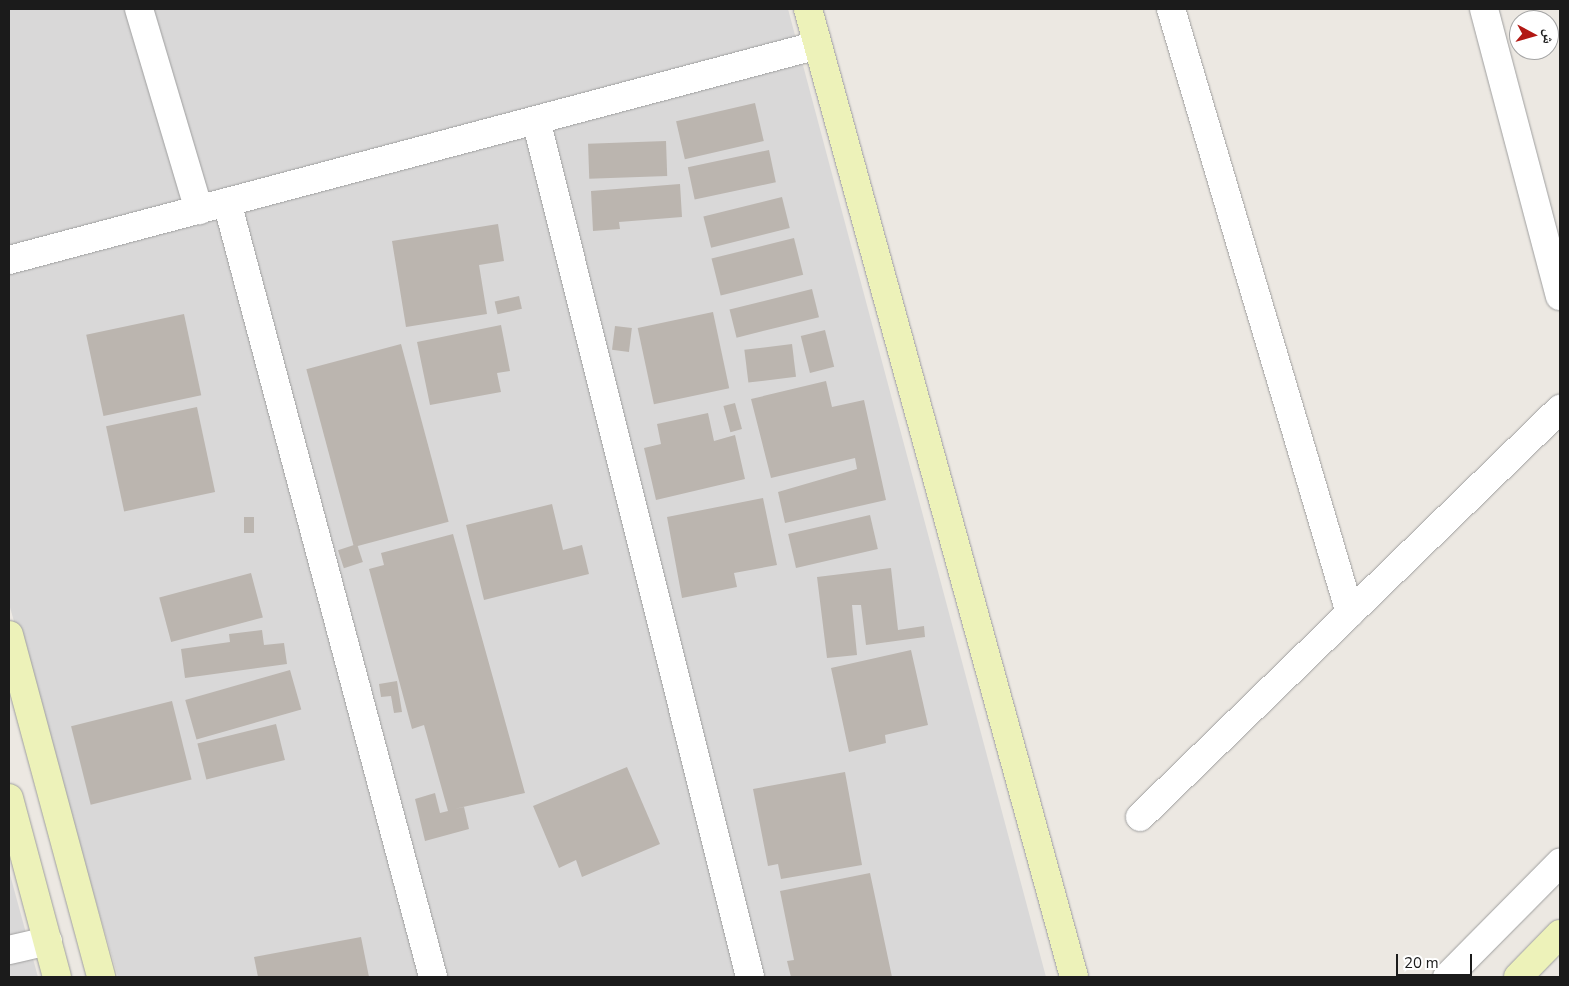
<!DOCTYPE html>
<meta charset="utf-8">
<style>
body{margin:0}
#map{position:relative;width:1569px;height:986px;overflow:hidden;background:#ece8e2;font-family:"Nunito Sans","Noto Naskh Arabic",sans-serif}
div>[style]{position:absolute}
.residential>*{inset:0;background:#d9d8d8}
.building>*{inset:0;background:#bbb5af;transform-origin:0 0}
.roads{filter:drop-shadow(0 0 1px #9f9f9f) drop-shadow(0 0 1px #9f9f9f)}
.street>*{height:28px;margin:-14px;padding:0 14px;transform-origin:14px;border-radius:14px;background:#fff}
.secondary>*{height:28px;margin:-14px;padding:0 14px;transform-origin:14px;border-radius:14px;background:#edf2b9}
span{translate:-50% -50%;white-space:nowrap;text-align:center;line-height:1.15;-webkit-text-stroke:4px #fff;paint-order:stroke}
.frame{position:absolute;inset:0;border:10px solid #1b1b1b;pointer-events:none}
.north{position:absolute;left:1509px;top:10px;width:50px;height:50px;box-sizing:border-box;background:#fff;border:1px solid #a4a4a4;border-radius:50%;rotate:96deg;font-size:14px;font-weight:700;line-height:20px;text-align:center;color:#1b1b1b}
.north::after{content:'';display:block;margin:auto;width:18px;height:22px;background:#b21814;clip-path:polygon(50% 0,100% 100%,50% 72%,0 100%)}
.scale{position:absolute;left:1396px;top:954px;width:76px;height:22px;box-sizing:border-box;border:2px solid #1b1b1b;border-top:0;padding-left:6px;font-size:15px;line-height:18px;white-space:nowrap;color:#1b1b1b;-webkit-text-stroke:4px #fff;paint-order:stroke}
</style>
<div id="map">
<div class="residential">
<div style="clip-path:polygon(9px 9px,788px 9px,1046px 977px,118px 977px,9px 604px)"></div>
<div style="clip-path:polygon(9px 871px,38px 977px,9px 977px)"></div>
</div>
<div class="building">
<div style="left:755px;top:103px;width:39px;height:81px;rotate:77deg"></div>
<div style="left:666px;top:141px;width:35px;height:78px;rotate:88deg"></div>
<div style="left:769px;top:150px;width:33px;height:83px;rotate:78deg"></div>
<div style="clip-path:polygon(680px 184px,682px 217px,619px 222px,620px 229px,593px 231px,591px 191px)"></div>
<div style="left:782px;top:197px;width:32px;height:81px;rotate:76deg"></div>
<div style="clip-path:polygon(498px 224px,504px 261px,479px 265px,487px 314px,406px 327px,392px 241px)"></div>
<div style="left:794px;top:238px;width:38px;height:85px;rotate:76deg"></div>
<div style="left:812px;top:289px;width:29px;height:85px;rotate:76deg"></div>
<div style="left:519px;top:296px;width:13px;height:25px;rotate:77deg"></div>
<div style="left:713px;top:312px;width:78px;height:77px;rotate:78deg"></div>
<div style="left:184px;top:314px;width:83px;height:100px;rotate:78deg"></div>
<div style="clip-path:polygon(501px 325px,510px 371px,497px 373px,501px 392px,430px 405px,417px 342px)"></div>
<div style="left:615px;top:326px;width:17px;height:24px;rotate:7deg"></div>
<div style="left:825px;top:330px;width:38px;height:25px;rotate:76deg"></div>
<div style="left:401px;top:344px;width:184px;height:98px;rotate:75deg"></div>
<div style="left:792px;top:344px;width:33px;height:48px;rotate:83deg"></div>
<div style="clip-path:polygon(826px 381px,832px 407px,864px 400px,886px 500px,785px 523px,778px 492px,857px 469px,855px 458px,771px 478px,751px 399px)"></div>
<div style="left:735px;top:403px;width:27px;height:12px;rotate:75deg"></div>
<div style="left:197px;top:407px;width:87px;height:93px;rotate:78deg"></div>
<div style="clip-path:polygon(708px 413px,714px 441px,735px 435px,745px 479px,656px 500px,644px 448px,661px 444px,657px 424px)"></div>
<div style="clip-path:polygon(763px 498px,777px 565px,734px 573px,737px 587px,682px 598px,667px 517px)"></div>
<div style="clip-path:polygon(552px 504px,563px 550px,582px 545px,589px 574px,484px 600px,466px 525px)"></div>
<div style="left:870px;top:515px;width:35px;height:84px;rotate:77deg"></div>
<div style="left:244px;top:517px;width:10px;height:16px"></div>
<div style="clip-path:polygon(453px 534px,525px 793px,454px 809px,464px 807px,469px 829px,425px 841px,415px 799px,435px 793px,440px 813px,448px 811px,424px 725px,412px 729px,369px 569px,384px 565px,381px 553px)"></div>
<div style="left:357px;top:544px;width:19px;height:20px;rotate:72deg"></div>
<div style="clip-path:polygon(891px 568px,898px 630px,924px 626px,925px 637px,866px 645px,861px 605px,852px 605px,857px 655px,827px 658px,817px 577px)"></div>
<div style="left:251px;top:573px;width:46px;height:95px;rotate:75deg"></div>
<div style="clip-path:polygon(262px 630px,264px 645px,284px 643px,287px 664px,185px 678px,181px 649px,230px 642px,229px 634px)"></div>
<div style="clip-path:polygon(911px 650px,928px 725px,885px 735px,886px 743px,849px 752px,831px 668px)"></div>
<div style="left:290px;top:670px;width:41px;height:109px;rotate:74deg"></div>
<div style="clip-path:polygon(397px 681px,402px 712px,394px 713px,391px 696px,381px 697px,379px 684px)"></div>
<div style="left:172px;top:701px;width:81px;height:104px;rotate:76deg"></div>
<div style="left:276px;top:724px;width:37px;height:81px;rotate:76deg"></div>
<div style="clip-path:polygon(627px 767px,660px 844px,582px 877px,576px 860px,559px 868px,533px 806px)"></div>
<div style="clip-path:polygon(845px 772px,862px 865px,781px 879px,778px 864px,768px 866px,753px 789px)"></div>
<div style="clip-path:polygon(870px 873px,892px 977px,791px 977px,787px 961px,794px 960px,780px 891px)"></div>
<div style="clip-path:polygon(361px 937px,369px 977px,258px 977px,254px 957px)"></div>
</div>
<div class="roads">
<div class="street">
<div style="left:139px;top:9px;width:210px;rotate:73.4deg"></div>
<div style="left:1171px;top:9px;width:630px;rotate:73.49deg"></div>
<div style="left:1484px;top:9px;width:297px;rotate:75.2deg"></div>
<div style="left:536px;top:120px;width:883px;rotate:75.98deg"></div>
<div style="left:227px;top:202px;width:802px;rotate:75.11deg"></div>
<div style="left:9px;top:260px;width:837px;rotate:-14.88deg"></div>
<div style="left:1140px;top:817px;width:586px;rotate:-44.17deg"></div>
<div style="left:9px;top:950px;width:40px;rotate:-13deg"></div>
<div style="left:1447px;top:977px;width:161px;rotate:-45.3deg"></div>
</div>
<div class="secondary">
<div style="left:808px;top:9px;width:1004px;rotate:74.63deg"></div>
<div style="left:9px;top:635px;width:354px;rotate:74.9deg"></div>
<div style="left:9px;top:798px;width:185px;rotate:75deg"></div>
<div style="left:1518px;top:977px;width:60px;rotate:-45.7deg"></div>
</div>
</div>
<div class="frame"></div>
<div class="north">ش</div>
<div class="scale">20 m</div>
</div>
